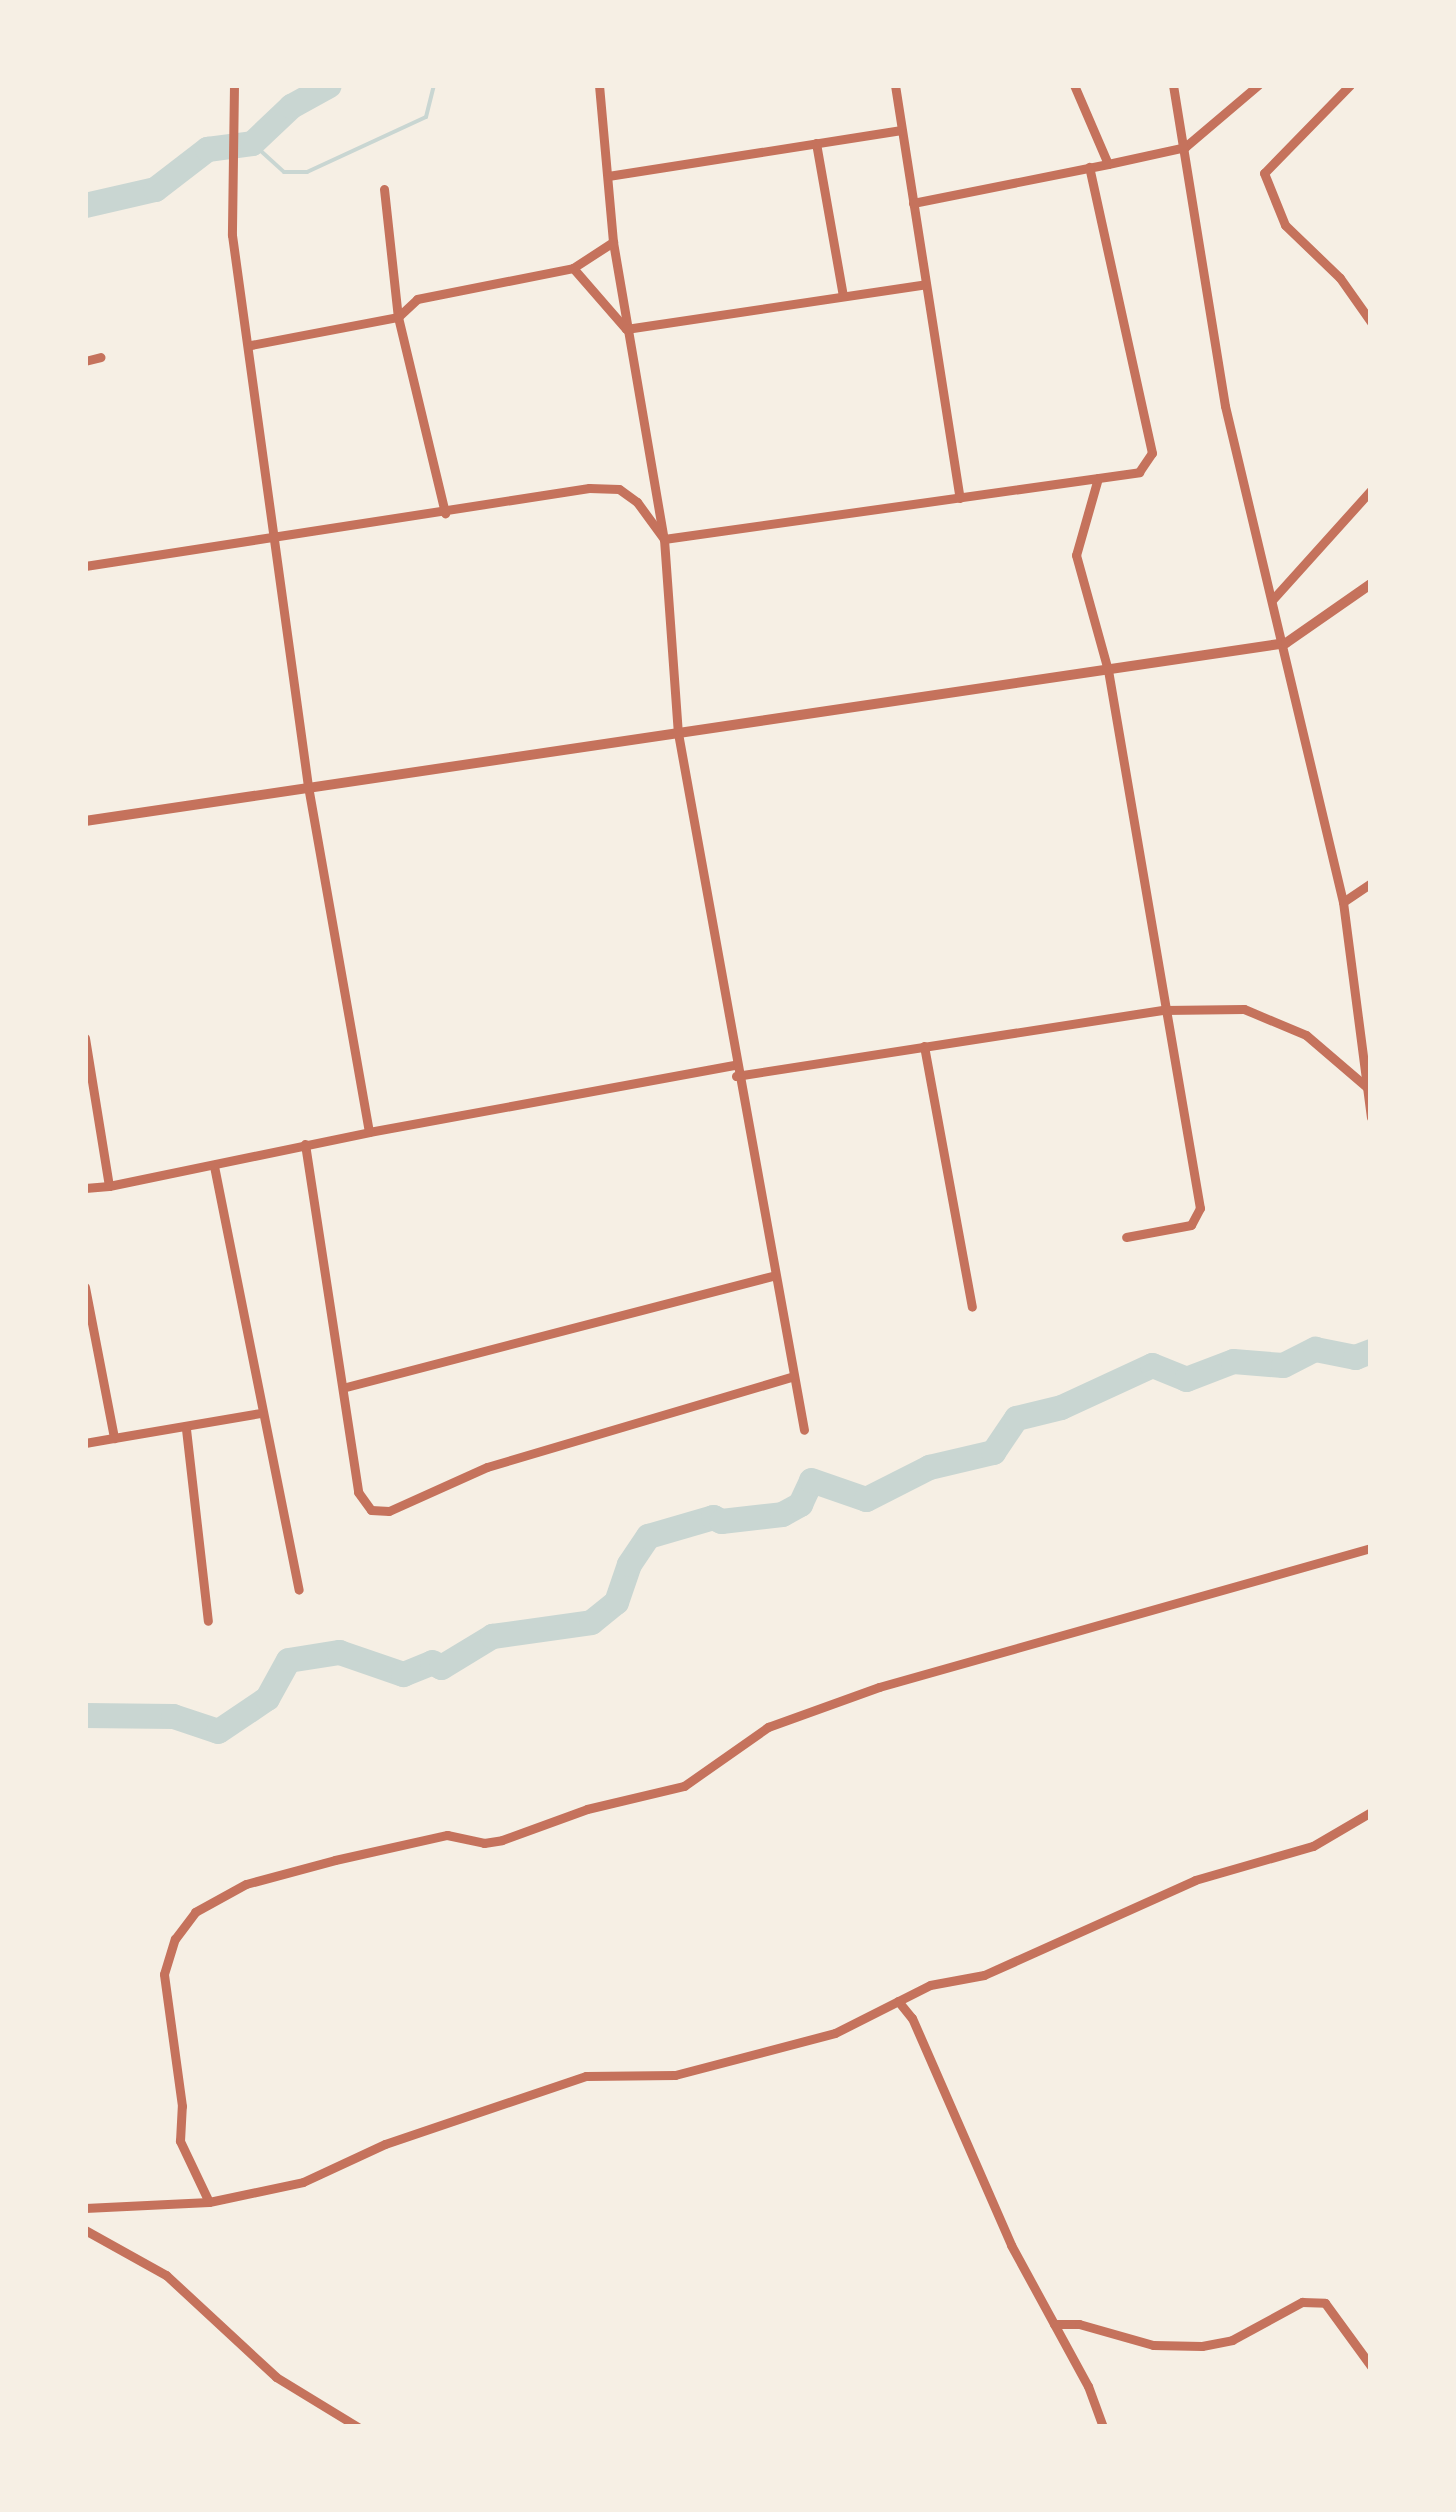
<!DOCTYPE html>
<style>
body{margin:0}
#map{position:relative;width:1456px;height:2512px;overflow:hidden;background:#f6efe4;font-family:"Fira Sans Condensed",sans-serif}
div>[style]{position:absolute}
.stream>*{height:4px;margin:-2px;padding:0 2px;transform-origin:2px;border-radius:2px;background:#c9d6d2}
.river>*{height:25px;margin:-12.5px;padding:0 12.5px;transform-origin:12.5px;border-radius:12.5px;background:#c9d6d2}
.minor>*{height:9px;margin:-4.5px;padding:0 4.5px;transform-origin:4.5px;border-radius:4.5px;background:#c5725c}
.tertiary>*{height:10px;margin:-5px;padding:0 5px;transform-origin:5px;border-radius:5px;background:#c5725c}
span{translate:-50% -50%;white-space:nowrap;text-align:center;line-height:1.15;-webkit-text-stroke:8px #f6efe4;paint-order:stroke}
.frame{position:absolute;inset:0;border:88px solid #f6efe4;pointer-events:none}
</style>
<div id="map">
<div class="stream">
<div style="left:252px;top:143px;width:43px;rotate:42.2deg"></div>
<div style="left:284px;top:172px;width:23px"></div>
<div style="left:307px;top:172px;width:131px;rotate:-24.8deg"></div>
<div style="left:426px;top:117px;width:33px;rotate:-76deg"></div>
</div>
<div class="river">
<div style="left:85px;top:205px;width:72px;rotate:-12.9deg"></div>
<div style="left:155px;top:189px;width:66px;rotate:-37.6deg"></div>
<div style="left:207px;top:149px;width:45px;rotate:-7.6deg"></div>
<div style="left:252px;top:143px;width:54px;rotate:-43.5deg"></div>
<div style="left:291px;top:106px;width:43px;rotate:-28.9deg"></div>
<div style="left:85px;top:1715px;width:88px;rotate:0.7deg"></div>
<div style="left:173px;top:1716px;width:47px;rotate:18.4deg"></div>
<div style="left:218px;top:1731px;width:59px;rotate:-34deg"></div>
<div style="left:267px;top:1698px;width:43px;rotate:-61.1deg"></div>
<div style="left:288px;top:1660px;width:52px;rotate:-8.9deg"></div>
<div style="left:339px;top:1652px;width:68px;rotate:19deg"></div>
<div style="left:403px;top:1674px;width:31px;rotate:-22deg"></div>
<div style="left:432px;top:1662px;width:10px;rotate:29deg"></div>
<div style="left:441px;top:1667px;width:60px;rotate:-31.3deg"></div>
<div style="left:492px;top:1636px;width:100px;rotate:-8deg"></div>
<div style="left:591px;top:1622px;width:32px;rotate:-39deg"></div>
<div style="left:616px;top:1602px;width:40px;rotate:-71.1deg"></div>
<div style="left:629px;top:1564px;width:34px;rotate:-56deg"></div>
<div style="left:648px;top:1536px;width:68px;rotate:-16.3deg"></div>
<div style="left:713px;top:1517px;width:9px;rotate:27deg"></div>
<div style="left:721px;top:1521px;width:61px;rotate:-6.5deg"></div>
<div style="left:782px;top:1514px;width:21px;rotate:-29deg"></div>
<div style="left:800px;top:1504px;width:26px;rotate:-65deg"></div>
<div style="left:811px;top:1480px;width:58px;rotate:19.1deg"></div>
<div style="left:866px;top:1499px;width:71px;rotate:-26.9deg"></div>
<div style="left:929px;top:1467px;width:66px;rotate:-13.2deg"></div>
<div style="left:993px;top:1452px;width:41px;rotate:-55.9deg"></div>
<div style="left:1016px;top:1418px;width:46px;rotate:-13.7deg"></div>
<div style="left:1061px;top:1407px;width:100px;rotate:-24.8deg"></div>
<div style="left:1152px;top:1365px;width:37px;rotate:22deg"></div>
<div style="left:1186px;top:1379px;width:50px;rotate:-21deg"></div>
<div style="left:1233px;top:1361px;width:50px;rotate:4.6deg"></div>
<div style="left:1283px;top:1365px;width:36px;rotate:-27deg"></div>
<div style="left:1315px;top:1349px;width:41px;rotate:11.3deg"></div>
<div style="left:1355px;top:1357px;width:17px;rotate:-21deg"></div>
</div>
<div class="minor">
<div style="left:234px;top:85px;width:150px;rotate:90.8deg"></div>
<div style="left:232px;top:235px;width:556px;rotate:82.15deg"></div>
<div style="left:308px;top:786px;width:351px;rotate:80deg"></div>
<div style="left:369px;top:1132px;width:371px;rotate:-10.4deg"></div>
<div style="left:599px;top:85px;width:158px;rotate:84.9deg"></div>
<div style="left:613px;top:242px;width:301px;rotate:80.3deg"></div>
<div style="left:664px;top:539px;width:195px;rotate:85.9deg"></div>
<div style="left:678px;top:733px;width:708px;rotate:79.75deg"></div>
<div style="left:895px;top:85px;width:418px;rotate:81.1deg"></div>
<div style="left:1074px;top:85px;width:86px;rotate:66.7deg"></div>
<div style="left:1108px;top:164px;width:79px;rotate:-12.4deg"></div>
<div style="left:1185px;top:147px;width:96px;rotate:-40.3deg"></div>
<div style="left:1173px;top:85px;width:325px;rotate:80.8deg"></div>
<div style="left:1225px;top:406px;width:510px;rotate:76.62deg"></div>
<div style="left:1343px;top:902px;width:217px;rotate:82.6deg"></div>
<div style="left:1350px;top:85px;width:123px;rotate:134.3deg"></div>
<div style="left:1264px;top:173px;width:56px;rotate:68deg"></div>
<div style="left:1285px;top:225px;width:76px;rotate:43.9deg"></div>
<div style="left:1340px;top:278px;width:54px;rotate:54.8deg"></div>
<div style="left:816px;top:143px;width:155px;rotate:80deg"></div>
<div style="left:608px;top:176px;width:297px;rotate:-8.9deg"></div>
<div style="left:384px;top:189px;width:129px;rotate:83.8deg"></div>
<div style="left:398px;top:317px;width:202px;rotate:76.5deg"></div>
<div style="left:913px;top:203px;width:199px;rotate:-11.3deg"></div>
<div style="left:573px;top:268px;width:81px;rotate:49deg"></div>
<div style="left:626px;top:329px;width:303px;rotate:-8.5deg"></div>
<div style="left:251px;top:345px;width:150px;rotate:-10.8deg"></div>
<div style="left:398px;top:317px;width:26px;rotate:-43deg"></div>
<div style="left:417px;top:299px;width:159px;rotate:-11.2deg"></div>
<div style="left:573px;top:268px;width:48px;rotate:-33deg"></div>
<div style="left:85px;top:361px;width:16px;rotate:-14deg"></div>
<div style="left:1098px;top:478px;width:80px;rotate:105.9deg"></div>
<div style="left:1076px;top:555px;width:119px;rotate:74.5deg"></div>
<div style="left:1108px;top:670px;width:546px;rotate:80.3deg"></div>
<div style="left:1200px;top:1208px;width:19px;rotate:118deg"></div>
<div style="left:1191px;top:1225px;width:66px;rotate:169.5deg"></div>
<div style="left:85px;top:566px;width:510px;rotate:-8.8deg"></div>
<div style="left:589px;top:488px;width:30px;rotate:2deg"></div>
<div style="left:619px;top:489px;width:22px;rotate:36deg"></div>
<div style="left:637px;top:502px;width:46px;rotate:53.9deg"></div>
<div style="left:664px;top:539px;width:480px;rotate:-8deg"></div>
<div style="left:1139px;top:472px;width:23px;rotate:-56deg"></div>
<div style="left:1152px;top:453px;width:293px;rotate:-102.4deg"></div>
<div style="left:1273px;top:599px;width:147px;rotate:-48deg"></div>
<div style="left:1343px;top:902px;width:34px;rotate:-34deg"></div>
<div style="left:85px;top:1038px;width:150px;rotate:80.8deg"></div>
<div style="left:109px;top:1186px;width:24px;rotate:175deg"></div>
<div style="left:924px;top:1046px;width:265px;rotate:79.6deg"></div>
<div style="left:736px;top:1076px;width:433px;rotate:-8.8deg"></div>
<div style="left:1164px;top:1010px;width:80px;rotate:-0.7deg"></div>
<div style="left:1244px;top:1009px;width:67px;rotate:22.8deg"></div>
<div style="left:1306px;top:1035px;width:83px;rotate:40.6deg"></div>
<div style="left:305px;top:1144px;width:352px;rotate:81.3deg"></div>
<div style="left:358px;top:1492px;width:22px;rotate:54deg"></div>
<div style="left:371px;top:1510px;width:18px;rotate:3deg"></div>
<div style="left:389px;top:1511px;width:107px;rotate:-24.2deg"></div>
<div style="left:487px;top:1467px;width:320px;rotate:-16.5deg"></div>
<div style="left:214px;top:1166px;width:432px;rotate:78.7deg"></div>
<div style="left:109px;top:1186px;width:266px;rotate:-11.7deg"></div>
<div style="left:85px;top:1287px;width:154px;rotate:79.1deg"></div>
<div style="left:114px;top:1438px;width:148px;rotate:-9.7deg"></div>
<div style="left:346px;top:1387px;width:440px;rotate:-14.6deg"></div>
<div style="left:186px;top:1429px;width:193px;rotate:83.5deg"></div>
<div style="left:85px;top:1443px;width:29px;rotate:-10deg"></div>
<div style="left:898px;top:2001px;width:22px;rotate:51deg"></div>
<div style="left:912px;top:2018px;width:248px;rotate:66.4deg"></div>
<div style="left:1011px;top:2245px;width:161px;rotate:61.4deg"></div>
<div style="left:1088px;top:2386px;width:44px;rotate:69.9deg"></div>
<div style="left:209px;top:2202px;width:68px;rotate:-115.4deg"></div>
<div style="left:180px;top:2141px;width:35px;rotate:-87deg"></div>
<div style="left:182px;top:2106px;width:133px;rotate:-97.8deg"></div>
<div style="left:164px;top:1974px;width:37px;rotate:-73deg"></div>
<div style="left:175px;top:1939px;width:34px;rotate:-53deg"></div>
<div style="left:195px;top:1912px;width:58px;rotate:-28.8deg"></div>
<div style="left:246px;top:1884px;width:92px;rotate:-15.1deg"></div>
<div style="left:335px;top:1860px;width:115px;rotate:-12.6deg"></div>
<div style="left:447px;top:1835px;width:38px;rotate:12deg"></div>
<div style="left:484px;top:1843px;width:18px;rotate:-9deg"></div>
<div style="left:502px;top:1840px;width:90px;rotate:-20deg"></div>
<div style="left:587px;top:1809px;width:100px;rotate:-13.3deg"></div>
<div style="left:684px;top:1786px;width:103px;rotate:-35.1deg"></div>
<div style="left:768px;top:1727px;width:118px;rotate:-19.8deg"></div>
<div style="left:879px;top:1687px;width:511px;rotate:-15.78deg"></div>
<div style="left:85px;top:2208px;width:124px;rotate:-2.8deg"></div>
<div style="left:209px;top:2202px;width:96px;rotate:-12deg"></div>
<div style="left:303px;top:2182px;width:90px;rotate:-24.9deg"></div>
<div style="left:385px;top:2144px;width:212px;rotate:-18.7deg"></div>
<div style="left:586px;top:2076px;width:89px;rotate:-0.6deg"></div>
<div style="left:675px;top:2075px;width:165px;rotate:-14.7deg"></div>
<div style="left:835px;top:2033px;width:106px;rotate:-26.8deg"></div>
<div style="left:930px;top:1985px;width:55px;rotate:-10.5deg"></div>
<div style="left:984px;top:1975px;width:231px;rotate:-24.2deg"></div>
<div style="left:1195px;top:1880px;width:123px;rotate:-16.1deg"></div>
<div style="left:1313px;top:1846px;width:67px;rotate:-30.4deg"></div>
<div style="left:85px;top:2230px;width:93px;rotate:29.1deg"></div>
<div style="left:166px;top:2275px;width:150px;rotate:42.8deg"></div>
<div style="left:276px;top:2377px;width:96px;rotate:31.4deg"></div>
<div style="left:1054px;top:2324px;width:25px"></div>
<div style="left:1079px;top:2324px;width:77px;rotate:15.8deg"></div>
<div style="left:1153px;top:2345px;width:49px;rotate:1.2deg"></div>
<div style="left:1202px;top:2346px;width:31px;rotate:-11deg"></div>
<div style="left:1232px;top:2340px;width:80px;rotate:-28.5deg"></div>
<div style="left:1302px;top:2302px;width:23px;rotate:2deg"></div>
<div style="left:1325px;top:2303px;width:78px;rotate:53.9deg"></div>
</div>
<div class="tertiary">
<div style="left:85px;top:821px;width:1214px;rotate:-8.43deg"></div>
<div style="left:1286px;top:643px;width:103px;rotate:-34.8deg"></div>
</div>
<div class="frame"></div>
</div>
